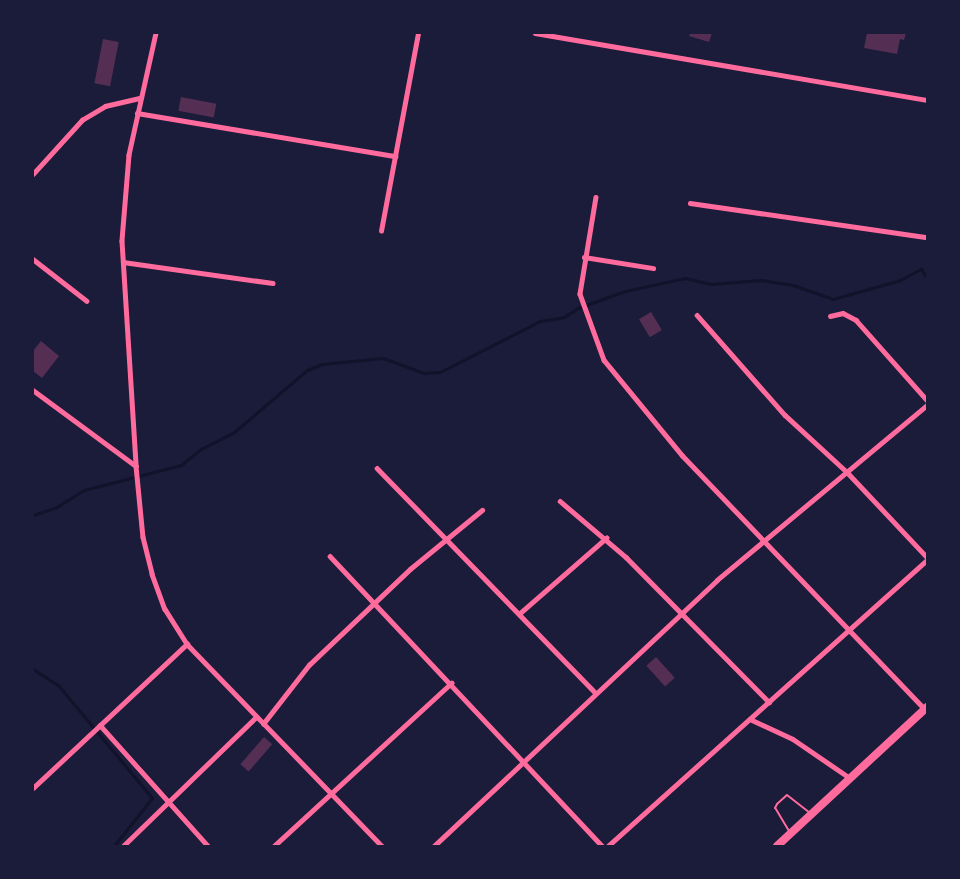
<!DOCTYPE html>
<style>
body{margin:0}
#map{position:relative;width:960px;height:879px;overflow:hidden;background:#1b1b3a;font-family:Cabin,sans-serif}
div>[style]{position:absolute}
.stream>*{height:3px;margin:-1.5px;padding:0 1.5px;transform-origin:1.5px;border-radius:1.5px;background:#12122b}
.building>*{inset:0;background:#542f53;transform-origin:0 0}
.service>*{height:2px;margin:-1px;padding:0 1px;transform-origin:1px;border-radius:1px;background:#ff6b9d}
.minor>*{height:4.5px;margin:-2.25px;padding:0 2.25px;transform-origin:2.25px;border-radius:2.25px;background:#ff6b9d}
.trunk>*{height:8px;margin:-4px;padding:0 4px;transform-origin:4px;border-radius:4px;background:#ff6b9d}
span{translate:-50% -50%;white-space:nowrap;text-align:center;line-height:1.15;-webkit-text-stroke:6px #1b1b3a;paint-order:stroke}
.frame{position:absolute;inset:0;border:34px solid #1b1b3a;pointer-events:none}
</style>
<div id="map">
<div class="stream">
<div style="left:33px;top:515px;width:23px;rotate:-18deg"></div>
<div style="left:55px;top:508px;width:34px;rotate:-32deg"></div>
<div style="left:84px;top:490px;width:100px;rotate:-14.5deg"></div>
<div style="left:181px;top:465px;width:26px;rotate:-39deg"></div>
<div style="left:201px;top:449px;width:36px;rotate:-27deg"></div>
<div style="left:233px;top:433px;width:97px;rotate:-40.4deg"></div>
<div style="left:307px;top:370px;width:16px;rotate:-22deg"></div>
<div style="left:322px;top:364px;width:61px;rotate:-5.6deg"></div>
<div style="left:383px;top:358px;width:44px;rotate:20.1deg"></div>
<div style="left:424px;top:373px;width:16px;rotate:-4deg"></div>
<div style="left:440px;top:372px;width:112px;rotate:-27deg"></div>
<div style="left:540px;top:321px;width:24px;rotate:-9deg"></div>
<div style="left:564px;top:317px;width:17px;rotate:-33deg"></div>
<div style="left:578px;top:308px;width:50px;rotate:-19.9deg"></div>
<div style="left:625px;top:291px;width:61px;rotate:-12.2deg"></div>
<div style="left:685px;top:278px;width:27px;rotate:13deg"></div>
<div style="left:711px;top:284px;width:50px;rotate:-4.6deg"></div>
<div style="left:761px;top:280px;width:32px;rotate:9deg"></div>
<div style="left:793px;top:285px;width:42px;rotate:19.3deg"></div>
<div style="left:833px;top:299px;width:70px;rotate:-15.8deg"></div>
<div style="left:900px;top:280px;width:24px;rotate:-28deg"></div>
<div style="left:921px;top:269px;width:11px;rotate:56deg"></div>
<div style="left:33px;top:669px;width:30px;rotate:33deg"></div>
<div style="left:58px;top:685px;width:147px;rotate:50.2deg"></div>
<div style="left:152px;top:798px;width:61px;rotate:128.4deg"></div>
</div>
<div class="building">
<div style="clip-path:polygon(690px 33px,712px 33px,709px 42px,689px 36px)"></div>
<div style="clip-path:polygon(867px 33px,906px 33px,904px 40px,900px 39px,897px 54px,864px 48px)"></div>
<div style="left:103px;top:39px;width:16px;height:45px;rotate:11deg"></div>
<div style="left:181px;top:97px;width:36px;height:14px;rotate:11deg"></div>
<div style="left:651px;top:312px;width:21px;height:14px;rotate:59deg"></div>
<div style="clip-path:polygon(41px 341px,59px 356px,42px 378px,33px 371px,33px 351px)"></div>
<div style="left:656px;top:657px;width:28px;height:13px;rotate:48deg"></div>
<div style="left:264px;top:737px;width:11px;height:36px;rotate:41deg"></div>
</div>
<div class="service">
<div style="left:789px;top:831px;width:27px;rotate:-121deg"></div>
<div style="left:775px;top:808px;width:4px;rotate:-63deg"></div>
<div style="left:777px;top:804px;width:13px;rotate:-42deg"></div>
<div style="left:787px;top:795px;width:28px;rotate:38deg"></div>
</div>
<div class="minor">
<div style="left:156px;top:33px;width:125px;rotate:102.5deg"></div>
<div style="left:129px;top:155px;width:86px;rotate:94.7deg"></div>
<div style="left:122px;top:241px;width:225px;rotate:86.4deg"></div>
<div style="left:136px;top:466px;width:71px;rotate:84.4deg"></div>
<div style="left:143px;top:537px;width:38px;rotate:76deg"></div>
<div style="left:152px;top:574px;width:37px;rotate:70deg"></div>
<div style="left:165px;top:609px;width:41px;rotate:57.8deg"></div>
<div style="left:187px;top:644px;width:281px;rotate:46deg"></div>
<div style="left:535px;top:33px;width:398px;rotate:9.7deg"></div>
<div style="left:137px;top:113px;width:262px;rotate:9.5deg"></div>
<div style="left:33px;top:174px;width:73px;rotate:-47.8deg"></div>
<div style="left:82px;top:120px;width:27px;rotate:-31deg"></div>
<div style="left:105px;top:106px;width:35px;rotate:-13deg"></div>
<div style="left:596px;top:197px;width:98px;rotate:99.4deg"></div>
<div style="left:580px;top:294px;width:70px;rotate:70deg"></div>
<div style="left:604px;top:360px;width:123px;rotate:50.6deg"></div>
<div style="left:682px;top:455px;width:352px;rotate:46.3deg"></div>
<div style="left:690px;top:203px;width:239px;rotate:8.2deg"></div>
<div style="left:381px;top:231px;width:201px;rotate:-79.4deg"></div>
<div style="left:584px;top:257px;width:70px;rotate:9.1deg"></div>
<div style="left:33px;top:259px;width:68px;rotate:37.9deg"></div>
<div style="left:123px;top:262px;width:151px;rotate:8deg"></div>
<div style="left:697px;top:315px;width:133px;rotate:48.7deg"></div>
<div style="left:785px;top:415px;width:86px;rotate:42.6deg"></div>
<div style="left:848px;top:473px;width:115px;rotate:46.8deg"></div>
<div style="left:830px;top:316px;width:13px;rotate:-13deg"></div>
<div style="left:843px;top:313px;width:15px;rotate:28deg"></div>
<div style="left:856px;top:320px;width:107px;rotate:48.4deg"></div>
<div style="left:33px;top:390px;width:128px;rotate:36.4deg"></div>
<div style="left:377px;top:468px;width:313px;rotate:45.8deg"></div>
<div style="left:560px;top:501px;width:87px;rotate:40.3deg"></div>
<div style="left:626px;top:557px;width:204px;rotate:45.4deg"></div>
<div style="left:330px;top:556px;width:398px;rotate:46.8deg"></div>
<div style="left:519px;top:614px;width:116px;rotate:-41.1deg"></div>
<div style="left:750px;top:719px;width:47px;rotate:24.9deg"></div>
<div style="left:793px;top:739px;width:69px;rotate:34.4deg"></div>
<div style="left:263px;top:724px;width:75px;rotate:-52.1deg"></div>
<div style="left:309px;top:665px;width:139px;rotate:-43.5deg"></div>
<div style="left:410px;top:569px;width:93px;rotate:-39.3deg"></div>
<div style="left:100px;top:725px;width:162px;rotate:48.2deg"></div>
<div style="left:33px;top:788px;width:211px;rotate:-43.1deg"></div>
<div style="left:123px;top:846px;width:185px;rotate:-44.1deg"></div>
<div style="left:274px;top:846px;width:241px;rotate:-42.6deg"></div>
<div style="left:434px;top:846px;width:388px;rotate:-43.2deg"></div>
<div style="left:717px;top:580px;width:273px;rotate:-39.8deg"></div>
<div style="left:608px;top:846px;width:428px;rotate:-41.9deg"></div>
</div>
<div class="trunk">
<div style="left:777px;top:846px;width:205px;rotate:-42.8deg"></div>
</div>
<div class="frame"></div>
</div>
